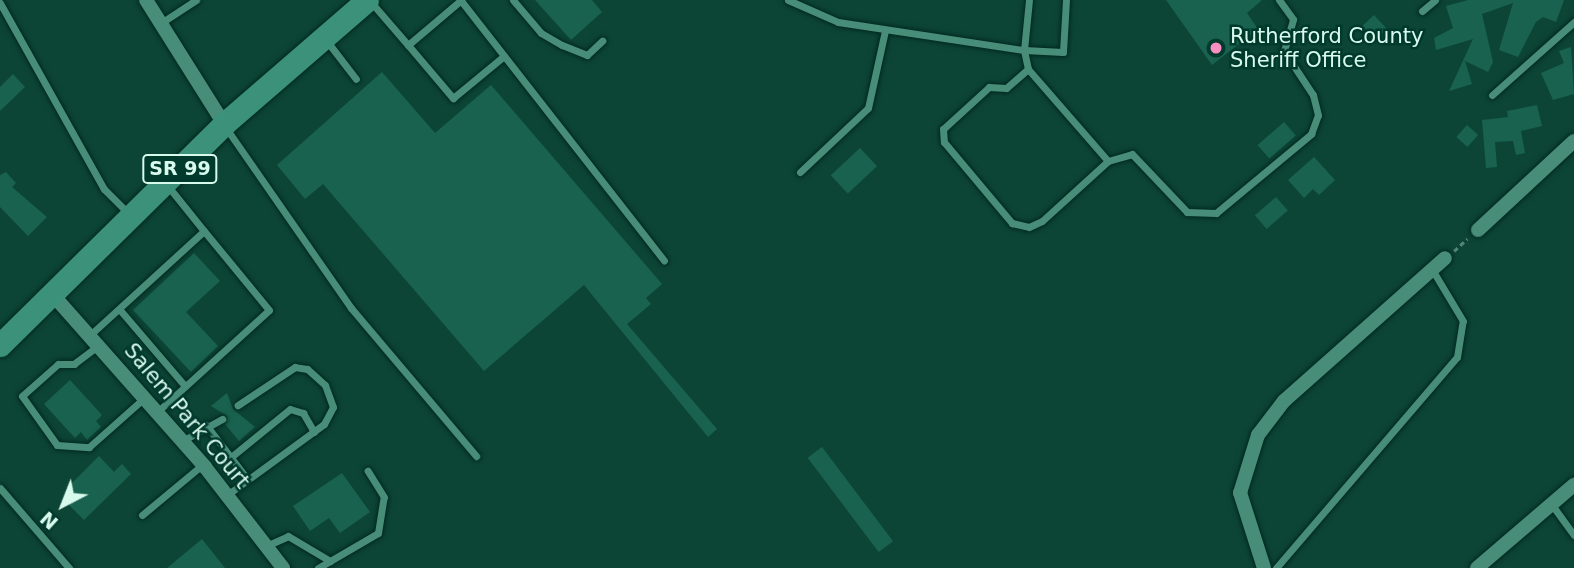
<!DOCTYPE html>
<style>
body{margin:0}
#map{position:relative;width:1574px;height:568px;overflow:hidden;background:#0c4536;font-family:"DejaVu Sans",sans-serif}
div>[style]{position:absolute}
.building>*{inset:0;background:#19624f;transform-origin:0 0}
.path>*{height:2.5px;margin-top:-1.25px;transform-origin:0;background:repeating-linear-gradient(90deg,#548576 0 5px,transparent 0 8.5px)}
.roads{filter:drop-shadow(0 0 2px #02291f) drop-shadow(0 0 2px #02291f)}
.service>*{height:7px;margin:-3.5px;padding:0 3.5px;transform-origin:3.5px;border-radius:3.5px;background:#488d78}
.minor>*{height:14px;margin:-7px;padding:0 7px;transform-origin:7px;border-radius:7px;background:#488d78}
.primary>*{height:23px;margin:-11.5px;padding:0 11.5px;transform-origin:11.5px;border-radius:11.5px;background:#3b9179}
.dots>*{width:19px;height:19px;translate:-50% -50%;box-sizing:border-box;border:4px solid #003a2c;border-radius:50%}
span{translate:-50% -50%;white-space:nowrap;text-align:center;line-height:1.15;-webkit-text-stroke:5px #003a2c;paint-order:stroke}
.shield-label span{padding:2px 5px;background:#003a2c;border:2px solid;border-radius:5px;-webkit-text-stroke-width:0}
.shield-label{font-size:19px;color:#d8faed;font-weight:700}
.poi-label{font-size:21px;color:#d8faed}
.left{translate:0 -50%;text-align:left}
.street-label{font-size:21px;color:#d8faed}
.north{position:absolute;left:28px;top:470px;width:70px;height:70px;-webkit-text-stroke:5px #003a2c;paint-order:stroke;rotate:222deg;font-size:19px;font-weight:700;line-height:28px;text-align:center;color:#d8faed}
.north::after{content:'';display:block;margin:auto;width:24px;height:32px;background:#d8faed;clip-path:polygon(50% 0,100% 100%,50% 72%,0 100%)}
</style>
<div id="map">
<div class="building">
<div style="clip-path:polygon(535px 0,592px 0,602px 12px,571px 40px)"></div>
<div style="clip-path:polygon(1166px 0,1262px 0,1247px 13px,1258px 29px,1212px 65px)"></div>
<div style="clip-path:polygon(1468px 0,1564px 0,1556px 22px,1543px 17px,1536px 22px,1518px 57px,1499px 50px,1513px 3px,1482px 14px,1493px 62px,1488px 72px,1465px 61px,1472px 84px,1449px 91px,1473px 39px,1436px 50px,1434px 38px,1453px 28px,1446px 6px)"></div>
<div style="left:1374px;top:15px;width:19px;height:16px;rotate:47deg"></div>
<div style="clip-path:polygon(1571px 47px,1574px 94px,1553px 100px,1541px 73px,1564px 63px,1559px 51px)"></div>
<div style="clip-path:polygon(382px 72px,435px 133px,491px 85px,662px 284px,646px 298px,651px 304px,627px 324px,717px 429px,708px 437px,584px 285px,484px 371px,323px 184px,305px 199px,277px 165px)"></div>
<div style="clip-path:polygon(13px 74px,25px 87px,0 111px,0 87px)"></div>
<div style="clip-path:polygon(1537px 105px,1542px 126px,1521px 131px,1525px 153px,1516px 155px,1513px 141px,1495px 142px,1497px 167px,1486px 168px,1482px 120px,1508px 117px,1507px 111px)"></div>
<div style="left:1284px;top:122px;width:18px;height:35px;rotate:49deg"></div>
<div style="left:1467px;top:125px;width:15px;height:16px;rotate:42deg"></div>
<div style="left:860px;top:148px;width:25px;height:40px;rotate:47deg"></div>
<div style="clip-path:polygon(1314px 157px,1335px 180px,1319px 195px,1313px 189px,1304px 198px,1288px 180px)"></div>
<div style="clip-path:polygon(6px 172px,16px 183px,12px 187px,47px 217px,28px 236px,0 207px,0 175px)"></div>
<div style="left:1276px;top:197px;width:18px;height:28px;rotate:49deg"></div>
<div style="clip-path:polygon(194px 253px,220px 281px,186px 312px,218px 346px,191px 372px,133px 310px)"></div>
<div style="clip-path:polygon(70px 380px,102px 415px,96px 421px,101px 427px,87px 440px,81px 432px,75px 438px,44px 404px)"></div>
<div style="clip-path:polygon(227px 393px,233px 409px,255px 427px,239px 441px,225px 424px,227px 416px,211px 406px)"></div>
<div style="left:822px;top:447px;width:118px;height:18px;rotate:53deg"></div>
<div style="clip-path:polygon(99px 456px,114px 472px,122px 464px,131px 474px,84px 520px,64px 500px,73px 491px,69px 486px)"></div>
<div style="clip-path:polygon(342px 473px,370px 512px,340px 533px,329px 518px,310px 531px,293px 506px)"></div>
<div style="clip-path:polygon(202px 539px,225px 568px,167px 568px)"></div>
</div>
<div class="path">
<div style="left:1454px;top:251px;width:18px;rotate:-43deg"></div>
</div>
<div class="roads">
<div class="service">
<div style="left:513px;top:0;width:43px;rotate:49.7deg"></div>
<div style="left:541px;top:33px;width:24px;rotate:30deg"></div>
<div style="left:562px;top:45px;width:27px;rotate:22deg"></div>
<div style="left:587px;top:55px;width:21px;rotate:-43deg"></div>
<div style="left:788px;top:0;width:55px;rotate:23.7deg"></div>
<div style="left:838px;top:22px;width:188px;rotate:8.6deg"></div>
<div style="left:1024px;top:50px;width:50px;rotate:-84.3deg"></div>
<div style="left:370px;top:1px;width:58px;rotate:49.2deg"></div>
<div style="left:408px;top:45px;width:70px;rotate:-40.3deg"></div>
<div style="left:462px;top:2px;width:328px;rotate:52deg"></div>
<div style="left:0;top:3px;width:213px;rotate:60.8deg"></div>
<div style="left:104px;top:189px;width:34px;rotate:45deg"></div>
<div style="left:1422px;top:11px;width:17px;rotate:-40deg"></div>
<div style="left:161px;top:23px;width:42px;rotate:-33.3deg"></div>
<div style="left:326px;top:40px;width:49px;rotate:52.4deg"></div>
<div style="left:408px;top:45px;width:70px;rotate:49.7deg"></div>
<div style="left:453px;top:98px;width:66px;rotate:-39.5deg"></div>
<div style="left:1028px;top:69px;width:19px;rotate:-102deg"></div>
<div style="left:1024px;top:50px;width:39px;rotate:3deg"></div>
<div style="left:1063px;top:52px;width:52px;rotate:-86.7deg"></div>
<div style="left:1492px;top:95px;width:110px;rotate:-41.7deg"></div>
<div style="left:226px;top:128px;width:219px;rotate:55.2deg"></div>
<div style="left:351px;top:308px;width:194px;rotate:49.8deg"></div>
<div style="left:1108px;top:161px;width:122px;rotate:-131deg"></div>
<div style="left:1028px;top:69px;width:29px;rotate:139deg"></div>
<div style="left:1006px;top:88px;width:17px;rotate:-177deg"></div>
<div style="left:989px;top:87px;width:62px;rotate:137.6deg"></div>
<div style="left:943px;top:129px;width:13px;rotate:86deg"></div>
<div style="left:944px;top:142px;width:106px;rotate:50deg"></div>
<div style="left:1012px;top:223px;width:17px;rotate:13deg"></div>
<div style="left:1029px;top:227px;width:14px;rotate:-25deg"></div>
<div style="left:1042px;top:221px;width:89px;rotate:-42.3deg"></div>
<div style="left:1108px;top:161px;width:25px;rotate:-16deg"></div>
<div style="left:1132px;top:154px;width:80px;rotate:46.5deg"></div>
<div style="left:1187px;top:212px;width:29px;rotate:2deg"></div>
<div style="left:1216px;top:213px;width:124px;rotate:-39.7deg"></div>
<div style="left:1311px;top:134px;width:20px;rotate:-70deg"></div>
<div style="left:1318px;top:115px;width:21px;rotate:-104deg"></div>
<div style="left:1313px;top:95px;width:53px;rotate:-123.4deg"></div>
<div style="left:1284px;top:51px;width:33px;rotate:-74deg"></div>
<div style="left:1293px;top:19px;width:24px;rotate:-126deg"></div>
<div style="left:800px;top:172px;width:93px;rotate:-43.3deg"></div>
<div style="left:868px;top:108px;width:79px;rotate:-77.6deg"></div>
<div style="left:120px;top:310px;width:100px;rotate:49.5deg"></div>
<div style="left:90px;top:335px;width:154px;rotate:-42.4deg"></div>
<div style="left:204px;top:231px;width:59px;rotate:-128.8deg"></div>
<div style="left:99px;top:345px;width:31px;rotate:143deg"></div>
<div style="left:74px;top:364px;width:16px;rotate:180deg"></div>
<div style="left:58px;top:364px;width:48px;rotate:138.4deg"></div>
<div style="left:22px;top:396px;width:60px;rotate:54.5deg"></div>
<div style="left:57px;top:445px;width:32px;rotate:4deg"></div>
<div style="left:89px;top:447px;width:74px;rotate:-41.7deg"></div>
<div style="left:157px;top:412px;width:151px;rotate:-42.3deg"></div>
<div style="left:269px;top:310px;width:102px;rotate:-129.4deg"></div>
<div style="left:206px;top:425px;width:69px;rotate:52.6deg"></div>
<div style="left:182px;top:441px;width:46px;rotate:-28.8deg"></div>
<div style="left:231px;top:457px;width:76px;rotate:-39.1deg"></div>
<div style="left:290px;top:409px;width:14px;rotate:17deg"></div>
<div style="left:303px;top:413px;width:22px;rotate:60deg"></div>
<div style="left:0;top:488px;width:106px;rotate:49.2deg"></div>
<div style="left:227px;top:495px;width:120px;rotate:-36.2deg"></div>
<div style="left:324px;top:424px;width:19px;rotate:-62deg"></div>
<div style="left:333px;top:407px;width:23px;rotate:-110deg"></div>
<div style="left:325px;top:385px;width:24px;rotate:-138deg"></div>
<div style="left:307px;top:369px;width:12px;rotate:-171deg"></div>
<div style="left:295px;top:367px;width:69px;rotate:146.3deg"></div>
<div style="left:1552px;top:505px;width:37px;rotate:54deg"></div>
<div style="left:142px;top:515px;width:78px;rotate:-39.8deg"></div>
<div style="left:266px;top:546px;width:24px;rotate:-24deg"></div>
<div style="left:288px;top:536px;width:49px;rotate:30.8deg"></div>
<div style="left:318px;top:568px;width:69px;rotate:-30.3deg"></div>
<div style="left:378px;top:533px;width:36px;rotate:-81deg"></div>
<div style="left:384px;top:497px;width:31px;rotate:-122deg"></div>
<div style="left:1276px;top:568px;width:278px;rotate:-49.4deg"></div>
<div style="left:1457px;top:357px;width:36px;rotate:-81deg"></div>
<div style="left:1463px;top:321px;width:58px;rotate:-121deg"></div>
</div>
<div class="minor">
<div style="left:146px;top:0;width:146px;rotate:57.8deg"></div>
<div style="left:1478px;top:230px;width:131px;rotate:-42.8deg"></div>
<div style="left:53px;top:295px;width:230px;rotate:48.5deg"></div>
<div style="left:205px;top:467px;width:128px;rotate:52.3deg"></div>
<div style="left:1264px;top:568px;width:79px;rotate:-107.7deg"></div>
<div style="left:1240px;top:493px;width:61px;rotate:-72.8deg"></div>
<div style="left:1258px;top:435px;width:43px;rotate:-52.6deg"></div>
<div style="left:1284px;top:401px;width:215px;rotate:-41.6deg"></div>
<div style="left:1477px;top:568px;width:128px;rotate:-40.6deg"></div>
</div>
<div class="primary">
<div style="left:0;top:345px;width:315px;rotate:-44.6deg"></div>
<div style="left:224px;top:124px;width:189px;rotate:-40.9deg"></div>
</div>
</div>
<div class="dots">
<div style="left:1216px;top:48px;background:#fc8fc2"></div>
</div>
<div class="shield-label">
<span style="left:180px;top:169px">SR 99</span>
</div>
<div class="poi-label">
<span class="left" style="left:1230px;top:48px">Rutherford County<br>Sheriff Office</span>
</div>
<div class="street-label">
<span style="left:187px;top:416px;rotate:50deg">Salem Park Court</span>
</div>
<div class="north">N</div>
</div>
